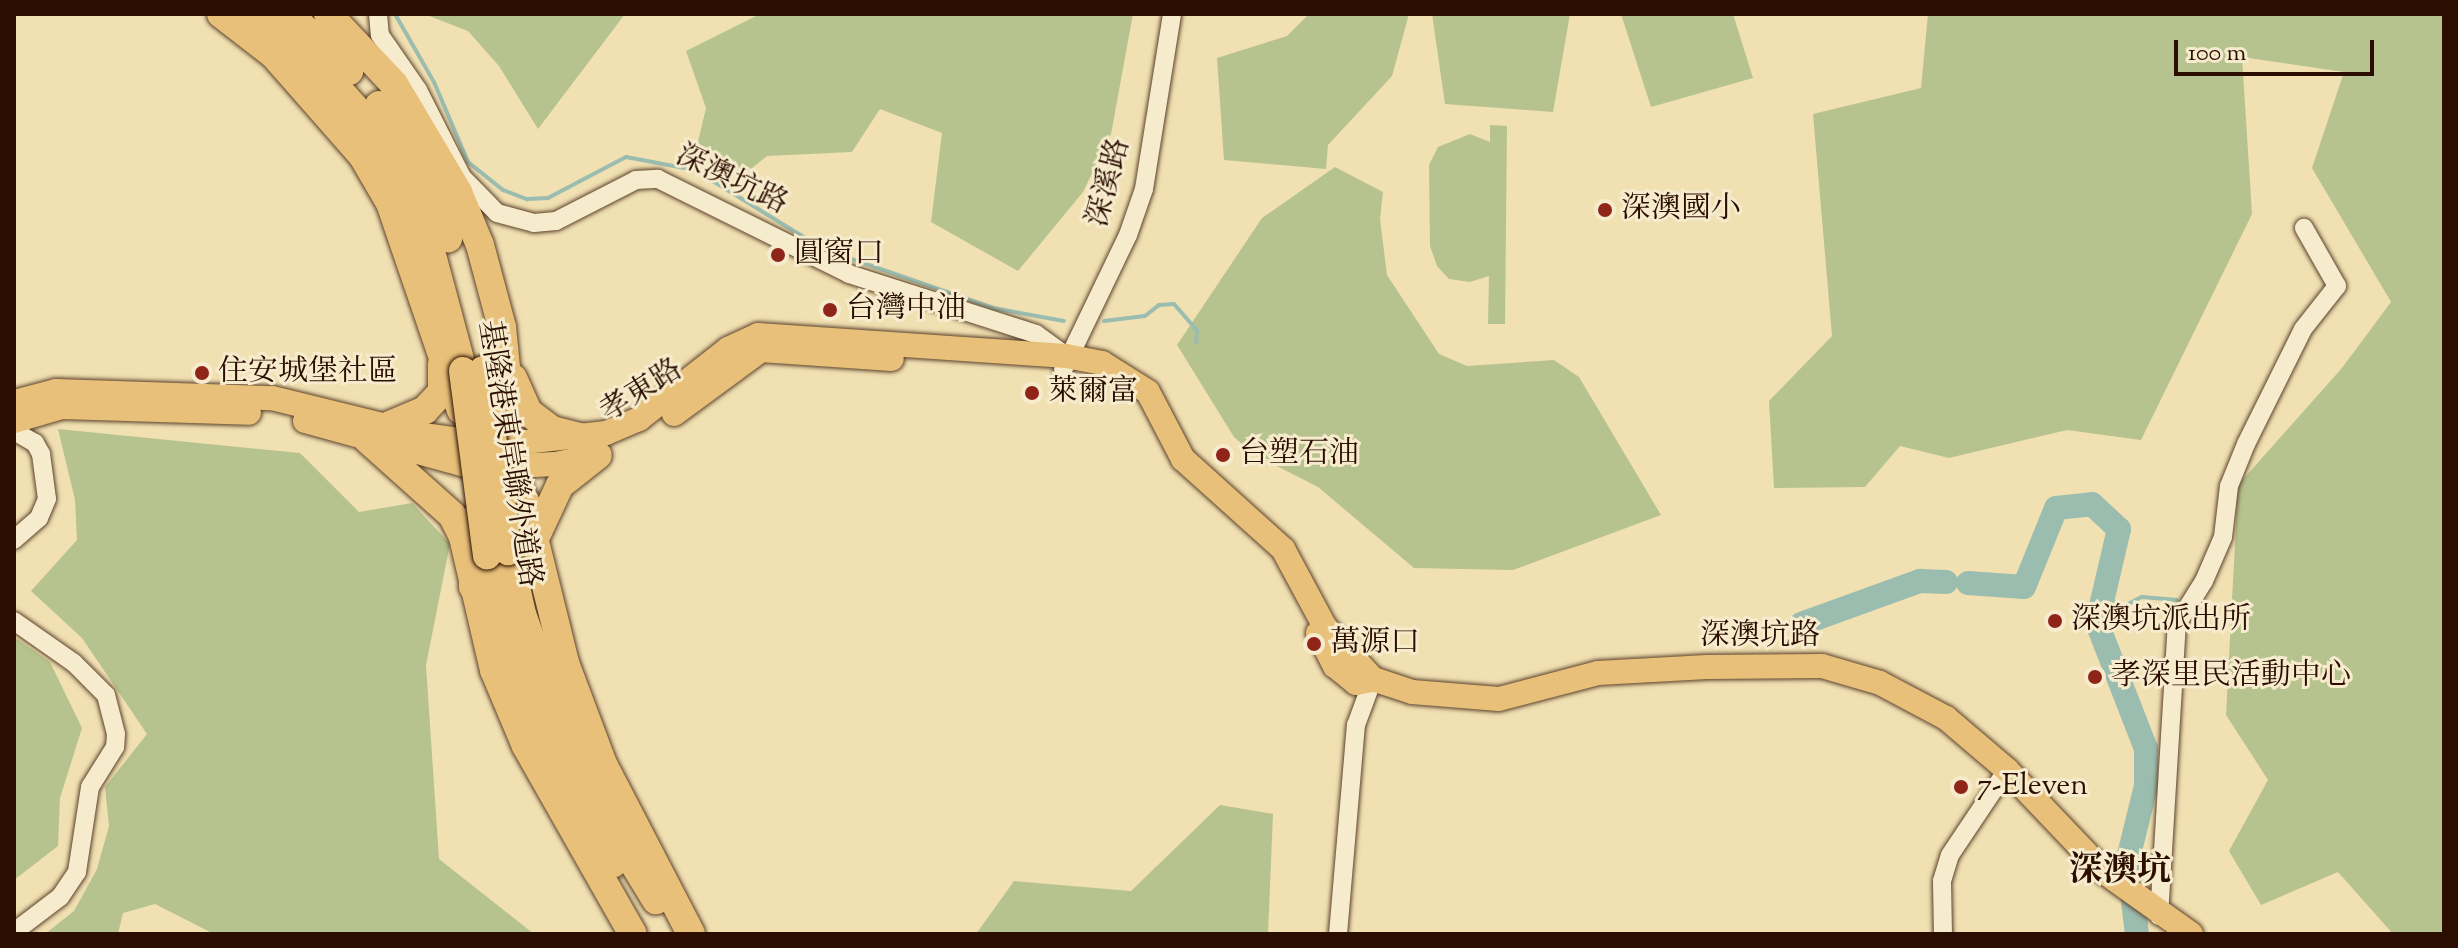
<!DOCTYPE html>
<meta charset="utf-8">
<style>
body{margin:0}
#map{position:relative;width:2458px;height:948px;overflow:hidden;background:#f1e0b2;font-family:"Sorts Mill Goudy","Noto Serif TC",serif}
div>[style]{position:absolute}
.green>*{inset:0;background:#b7c38e}
.stream>*{height:4px;margin:-2px;padding:0 2px;transform-origin:2px;border-radius:2px;background:#9bbdaf}
.river>*{height:24px;margin:-12px;padding:0 12px;transform-origin:12px;border-radius:12px;background:#9bbdaf}
.roads{filter:drop-shadow(0 0 2px #5c422c) drop-shadow(0 0 2px #5c422c)}
.minor>*{height:18px;margin:-9px;padding:0 9px;transform-origin:9px;border-radius:9px;background:#f6ebcd}
.major>*{height:24px;margin:-12px;padding:0 12px;transform-origin:12px;border-radius:12px;background:#e8c079}
.highway>*{height:28px;margin:-14px;padding:0 14px;transform-origin:14px;border-radius:14px;background:#e8c079}
.bridges{filter:drop-shadow(0 0 2px #2b0e00) drop-shadow(0 0 2px #2b0e00)}
.highway-bridge>*{height:28px;margin:-14px;padding:0 14px;transform-origin:14px;border-radius:14px;background:#e8c079}
.dots>*{width:22px;height:22px;translate:-50% -50%;box-sizing:border-box;border:4px solid #f6ebcd;border-radius:50%}
span{translate:-50% -50%;white-space:nowrap;text-align:center;line-height:1.15;-webkit-text-stroke:6px #f6ebcd;paint-order:stroke}
.street-label{font-size:30px;color:#2b0e00}
.poi-label{font-size:30px;color:#2b0e00}
.left{translate:0 -50%;text-align:left}
.quarter-label{font-size:34px;color:#2b0e00;font-weight:700}
.frame{position:absolute;inset:0;border:16px solid #2b0e00;pointer-events:none}
.scale{position:absolute;left:2174px;top:40px;width:200px;height:36px;box-sizing:border-box;border:4px solid #2b0e00;border-top:0;padding-left:10px;font-size:24px;line-height:28px;white-space:nowrap;color:#2b0e00;-webkit-text-stroke:6px #f6ebcd;paint-order:stroke}
</style>
<div id="map">
<div class="green">
<div style="clip-path:polygon(424px 14px,625px 14px,538px 129px,499px 66px,468px 31px)"></div>
<div style="clip-path:polygon(760px 14px,1133px 14px,1111px 134px,1083px 192px,1018px 271px,931px 222px,942px 133px,880px 109px,852px 152px,767px 156px,741px 177px,695px 154px,706px 108px,686px 51px)"></div>
<div style="clip-path:polygon(1309px 14px,1409px 14px,1392px 76px,1328px 145px,1326px 169px,1224px 160px,1217px 58px,1287px 36px)"></div>
<div style="clip-path:polygon(1432px 14px,1570px 14px,1553px 112px,1445px 104px)"></div>
<div style="clip-path:polygon(1621px 14px,1733px 14px,1753px 78px,1651px 107px)"></div>
<div style="clip-path:polygon(1928px 14px,2444px 14px,2444px 934px,2393px 934px,2338px 872px,2261px 905px,2229px 851px,2268px 780px,2226px 715px,2238px 485px,2342px 368px,2391px 302px,2312px 168px,2344px 72px,2242px 57px,2252px 214px,2141px 440px,2067px 430px,1949px 458px,1900px 446px,1865px 487px,1774px 488px,1769px 401px,1832px 336px,1813px 114px,1921px 88px)"></div>
<div style="clip-path:polygon(1490px 125px,1507px 126px,1505px 324px,1488px 324px,1489px 276px,1470px 282px,1449px 279px,1437px 266px,1430px 246px,1429px 165px,1438px 147px,1470px 134px,1490px 142px)"></div>
<div style="clip-path:polygon(1335px 167px,1383px 192px,1380px 219px,1387px 275px,1439px 354px,1467px 366px,1554px 360px,1579px 377px,1661px 515px,1513px 570px,1414px 568px,1318px 487px,1255px 455px,1234px 437px,1177px 345px,1262px 218px)"></div>
<div style="clip-path:polygon(58px 429px,300px 453px,359px 512px,412px 503px,450px 544px,426px 665px,439px 859px,534px 934px,214px 934px,155px 904px,123px 913px,118px 934px,45px 934px,74px 911px,97px 869px,109px 826px,105px 787px,147px 734px,82px 638px,31px 591px,77px 540px,75px 500px)"></div>
<div style="clip-path:polygon(14px 637px,50px 662px,82px 728px,60px 798px,58px 846px,14px 880px)"></div>
<div style="clip-path:polygon(1220px 805px,1273px 814px,1268px 934px,976px 934px,1014px 881px,1131px 891px)"></div>
</div>
<div class="stream">
<div style="left:395px;top:14px;width:78px;rotate:60.2deg"></div>
<div style="left:434px;top:82px;width:87px;rotate:67deg"></div>
<div style="left:468px;top:162px;width:45px;rotate:38.7deg"></div>
<div style="left:503px;top:190px;width:26px;rotate:21deg"></div>
<div style="left:527px;top:199px;width:21px;rotate:-3deg"></div>
<div style="left:548px;top:198px;width:88px;rotate:-27.7deg"></div>
<div style="left:626px;top:157px;width:70px;rotate:10.7deg"></div>
<div style="left:695px;top:170px;width:150px;rotate:31.7deg"></div>
<div style="left:823px;top:249px;width:180px;rotate:19.1deg"></div>
<div style="left:993px;top:308px;width:72px;rotate:10.4deg"></div>
<div style="left:1104px;top:321px;width:41px;rotate:-7deg"></div>
<div style="left:1145px;top:316px;width:18px;rotate:-38deg"></div>
<div style="left:1159px;top:305px;width:15px;rotate:-4deg"></div>
<div style="left:1174px;top:304px;width:35px;rotate:49deg"></div>
<div style="left:1197px;top:330px;width:13px;rotate:94deg"></div>
<div style="left:2106px;top:599px;width:21px;rotate:17deg"></div>
<div style="left:2126px;top:605px;width:18px;rotate:-27deg"></div>
<div style="left:2142px;top:597px;width:35px;rotate:5deg"></div>
</div>
<div class="river">
<div style="left:1968px;top:583px;width:56px;rotate:4.1deg"></div>
<div style="left:2024px;top:587px;width:85px;rotate:-67.9deg"></div>
<div style="left:2056px;top:508px;width:36px;rotate:-6deg"></div>
<div style="left:2092px;top:504px;width:37px;rotate:43deg"></div>
<div style="left:2119px;top:529px;width:97px;rotate:103.2deg"></div>
<div style="left:2097px;top:623px;width:135px;rotate:68.7deg"></div>
<div style="left:2146px;top:749px;width:37px;rotate:90deg"></div>
<div style="left:2146px;top:786px;width:75px;rotate:103.9deg"></div>
<div style="left:2128px;top:859px;width:76px;rotate:83.2deg"></div>
<div style="left:1801px;top:624px;width:127px;rotate:-19.9deg"></div>
<div style="left:1920px;top:581px;width:26px;rotate:2deg"></div>
</div>
<div class="roads">
<div class="minor">
<div style="left:378px;top:14px;width:21px;rotate:85deg"></div>
<div style="left:380px;top:35px;width:67px;rotate:55.4deg"></div>
<div style="left:418px;top:90px;width:97px;rotate:63.2deg"></div>
<div style="left:462px;top:177px;width:50px;rotate:45.8deg"></div>
<div style="left:497px;top:213px;width:38px;rotate:15deg"></div>
<div style="left:534px;top:223px;width:22px;rotate:-5deg"></div>
<div style="left:556px;top:221px;width:90px;rotate:-27.1deg"></div>
<div style="left:636px;top:180px;width:22px;rotate:-3deg"></div>
<div style="left:658px;top:179px;width:213px;rotate:26.4deg"></div>
<div style="left:849px;top:274px;width:196px;rotate:17.8deg"></div>
<div style="left:1036px;top:334px;width:37px;rotate:36deg"></div>
<div style="left:1063px;top:370px;width:150px;rotate:-64.3deg"></div>
<div style="left:1128px;top:235px;width:49px;rotate:-70.8deg"></div>
<div style="left:1144px;top:189px;width:177px;rotate:-80.9deg"></div>
<div style="left:14px;top:431px;width:24px;rotate:30deg"></div>
<div style="left:35px;top:443px;width:13px;rotate:61deg"></div>
<div style="left:41px;top:454px;width:45px;rotate:82.4deg"></div>
<div style="left:47px;top:499px;width:21px;rotate:113deg"></div>
<div style="left:39px;top:518px;width:33px;rotate:139deg"></div>
<div style="left:14px;top:621px;width:73px;rotate:35deg"></div>
<div style="left:74px;top:663px;width:45px;rotate:45deg"></div>
<div style="left:106px;top:695px;width:40px;rotate:75.6deg"></div>
<div style="left:116px;top:734px;width:13px;rotate:94deg"></div>
<div style="left:115px;top:747px;width:47px;rotate:122deg"></div>
<div style="left:90px;top:787px;width:86px;rotate:98.7deg"></div>
<div style="left:77px;top:872px;width:30px;rotate:124deg"></div>
<div style="left:60px;top:897px;width:58px;rotate:142.7deg"></div>
<div style="left:2159px;top:916px;width:293px;rotate:-86.5deg"></div>
<div style="left:2177px;top:624px;width:51px;rotate:-57.9deg"></div>
<div style="left:2204px;top:581px;width:48px;rotate:-66.6deg"></div>
<div style="left:2223px;top:537px;width:51px;rotate:-83.3deg"></div>
<div style="left:2229px;top:486px;width:45px;rotate:-68deg"></div>
<div style="left:2246px;top:444px;width:128px;rotate:-63.6deg"></div>
<div style="left:2303px;top:329px;width:55px;rotate:-51.7deg"></div>
<div style="left:2337px;top:286px;width:67px;rotate:-119.6deg"></div>
<div style="left:1338px;top:934px;width:210px;rotate:-85.1deg"></div>
<div style="left:1356px;top:725px;width:49px;rotate:-69.7deg"></div>
<div style="left:1943px;top:934px;width:53px;rotate:-91.1deg"></div>
<div style="left:1942px;top:881px;width:27px;rotate:-73deg"></div>
<div style="left:1950px;top:855px;width:102px;rotate:-56.2deg"></div>
</div>
<div class="major">
<div style="left:14px;top:402px;width:43px;rotate:-14.7deg"></div>
<div style="left:56px;top:391px;width:216px;rotate:1.9deg"></div>
<div style="left:272px;top:398px;width:155px;rotate:13.8deg"></div>
<div style="left:423px;top:435px;width:76px;rotate:7.6deg"></div>
<div style="left:498px;top:445px;width:109px;rotate:-6.3deg"></div>
<div style="left:606px;top:433px;width:36px;rotate:-23deg"></div>
<div style="left:639px;top:419px;width:113px;rotate:-38.2deg"></div>
<div style="left:728px;top:349px;width:33px;rotate:-25deg"></div>
<div style="left:758px;top:335px;width:309px;rotate:3.9deg"></div>
<div style="left:1066px;top:356px;width:37px;rotate:11deg"></div>
<div style="left:1102px;top:363px;width:54px;rotate:32.2deg"></div>
<div style="left:1148px;top:392px;width:76px;rotate:62.4deg"></div>
<div style="left:1183px;top:459px;width:135px;rotate:42deg"></div>
<div style="left:1283px;top:549px;width:89px;rotate:61.7deg"></div>
<div style="left:1325px;top:627px;width:71px;rotate:47.3deg"></div>
<div style="left:1373px;top:679px;width:41px;rotate:18.4deg"></div>
<div style="left:1412px;top:692px;width:87px;rotate:4.6deg"></div>
<div style="left:1499px;top:699px;width:102px;rotate:-14.7deg"></div>
<div style="left:1598px;top:673px;width:109px;rotate:-3.2deg"></div>
<div style="left:1707px;top:667px;width:115px;rotate:-0.5deg"></div>
<div style="left:1822px;top:666px;width:60px;rotate:16.3deg"></div>
<div style="left:1880px;top:683px;width:75px;rotate:27.9deg"></div>
<div style="left:1946px;top:718px;width:80px;rotate:40.4deg"></div>
<div style="left:2007px;top:770px;width:141px;rotate:46.4deg"></div>
<div style="left:2104px;top:872px;width:107px;rotate:35.5deg"></div>
<div style="left:674px;top:414px;width:108px;rotate:-36.3deg"></div>
<div style="left:761px;top:350px;width:131px;rotate:3.9deg"></div>
<div style="left:14px;top:421px;width:50px;rotate:-16.3deg"></div>
<div style="left:62px;top:407px;width:187px;rotate:1.8deg"></div>
<div style="left:305px;top:421px;width:177px;rotate:15.4deg"></div>
<div style="left:476px;top:468px;width:79px;rotate:-2.9deg"></div>
<div style="left:555px;top:464px;width:42px;rotate:-11deg"></div>
<div style="left:1318px;top:633px;width:37px;rotate:63deg"></div>
<div style="left:1335px;top:666px;width:27px;rotate:39deg"></div>
<div style="left:1356px;top:683px;width:15px;rotate:-11deg"></div>
</div>
<div class="highway">
<div style="left:221px;top:14px;width:67px;rotate:37.7deg"></div>
<div style="left:274px;top:55px;width:133px;rotate:48.7deg"></div>
<div style="left:362px;top:155px;width:56px;rotate:59.7deg"></div>
<div style="left:390px;top:203px;width:219px;rotate:71.1deg"></div>
<div style="left:258px;top:14px;width:58px;rotate:38.7deg"></div>
<div style="left:303px;top:50px;width:109px;rotate:48deg"></div>
<div style="left:376px;top:131px;width:106px;rotate:62.9deg"></div>
<div style="left:424px;top:225px;width:151px;rotate:75deg"></div>
<div style="left:289px;top:14px;width:83px;rotate:43.5deg"></div>
<div style="left:328px;top:14px;width:96px;rotate:46.7deg"></div>
<div style="left:394px;top:84px;width:126px;rotate:59.3deg"></div>
<div style="left:458px;top:192px;width:57px;rotate:67.5deg"></div>
<div style="left:480px;top:245px;width:85px;rotate:75deg"></div>
<div style="left:502px;top:327px;width:70px;rotate:84.3deg"></div>
<div style="left:509px;top:397px;width:27px;rotate:96deg"></div>
<div style="left:506px;top:424px;width:37px;rotate:117deg"></div>
<div style="left:489px;top:457px;width:39px;rotate:44deg"></div>
<div style="left:517px;top:484px;width:19px;rotate:65deg"></div>
<div style="left:525px;top:501px;width:167px;rotate:76.1deg"></div>
<div style="left:565px;top:663px;width:108px;rotate:69.4deg"></div>
<div style="left:603px;top:764px;width:191px;rotate:62.6deg"></div>
<div style="left:379px;top:105px;width:70px;rotate:57.9deg"></div>
<div style="left:416px;top:164px;width:81px;rotate:66.6deg"></div>
<div style="left:513px;top:378px;width:37px;rotate:66deg"></div>
<div style="left:528px;top:412px;width:30px;rotate:37deg"></div>
<div style="left:552px;top:430px;width:36px;rotate:14deg"></div>
<div style="left:390px;top:425px;width:38px;rotate:-23deg"></div>
<div style="left:425px;top:410px;width:25px;rotate:-47deg"></div>
<div style="left:442px;top:392px;width:28px;rotate:-90deg"></div>
<div style="left:367px;top:439px;width:114px;rotate:41.8deg"></div>
<div style="left:452px;top:515px;width:25px;rotate:63deg"></div>
<div style="left:463px;top:537px;width:137px;rotate:76.9deg"></div>
<div style="left:494px;top:670px;width:82px;rotate:67.2deg"></div>
<div style="left:526px;top:746px;width:216px;rotate:60.4deg"></div>
<div style="left:537px;top:534px;width:54px;rotate:-64.9deg"></div>
<div style="left:560px;top:485px;width:48px;rotate:-38.3deg"></div>
<div style="left:508px;top:551px;width:65px;rotate:77.5deg"></div>
<div style="left:522px;top:614px;width:87px;rotate:70.5deg"></div>
<div style="left:551px;top:696px;width:178px;rotate:64deg"></div>
<div style="left:629px;top:856px;width:52px;rotate:58.5deg"></div>
<div style="left:487px;top:555px;width:136px;rotate:74.2deg"></div>
<div style="left:524px;top:686px;width:87px;rotate:67deg"></div>
<div style="left:558px;top:766px;width:112px;rotate:60.7deg"></div>
<div style="left:473px;top:587px;width:67px;rotate:-90deg"></div>
</div>
</div>
<div class="bridges">
<div class="highway-bridge">
<div style="left:483px;top:370px;width:183px;rotate:82.1deg"></div>
<div style="left:463px;top:371px;width:186px;rotate:82.6deg"></div>
</div>
</div>
<div class="dots">
<div style="left:1605px;top:210px;background:#8f2418"></div>
<div style="left:778px;top:255px;background:#8f2418"></div>
<div style="left:830px;top:310px;background:#8f2418"></div>
<div style="left:202px;top:373px;background:#8f2418"></div>
<div style="left:1032px;top:393px;background:#8f2418"></div>
<div style="left:1223px;top:455px;background:#8f2418"></div>
<div style="left:2055px;top:621px;background:#8f2418"></div>
<div style="left:1314px;top:644px;background:#8f2418"></div>
<div style="left:2095px;top:677px;background:#8f2418"></div>
<div style="left:1961px;top:787px;background:#8f2418"></div>
</div>
<div class="street-label">
<span style="left:731px;top:181px;rotate:26deg">深澳坑路</span>
<span style="left:1110px;top:183px;rotate:-75deg">深溪路</span>
<span style="left:642px;top:392px;rotate:-32deg">孝東路</span>
<span style="left:508px;top:454px;rotate:81deg">基隆港東岸聯外道路</span>
<span style="left:1760px;top:637px">深澳坑路</span>
</div>
<div class="poi-label">
<span class="left" style="left:1621px;top:210px">深澳國小</span>
<span class="left" style="left:794px;top:255px">圓窗口</span>
<span class="left" style="left:846px;top:310px">台灣中油</span>
<span class="left" style="left:218px;top:373px">住安城堡社區</span>
<span class="left" style="left:1048px;top:393px">萊爾富</span>
<span class="left" style="left:1239px;top:455px">台塑石油</span>
<span class="left" style="left:2071px;top:621px">深澳坑派出所</span>
<span class="left" style="left:1330px;top:644px">萬源口</span>
<span class="left" style="left:2111px;top:677px">孝深里民活動中心</span>
<span class="left" style="left:1977px;top:787px">7-Eleven</span>
</div>
<div class="quarter-label">
<span style="left:2120px;top:872px">深澳坑</span>
</div>
<div class="frame"></div>
<div class="scale">100 m</div>
</div>
